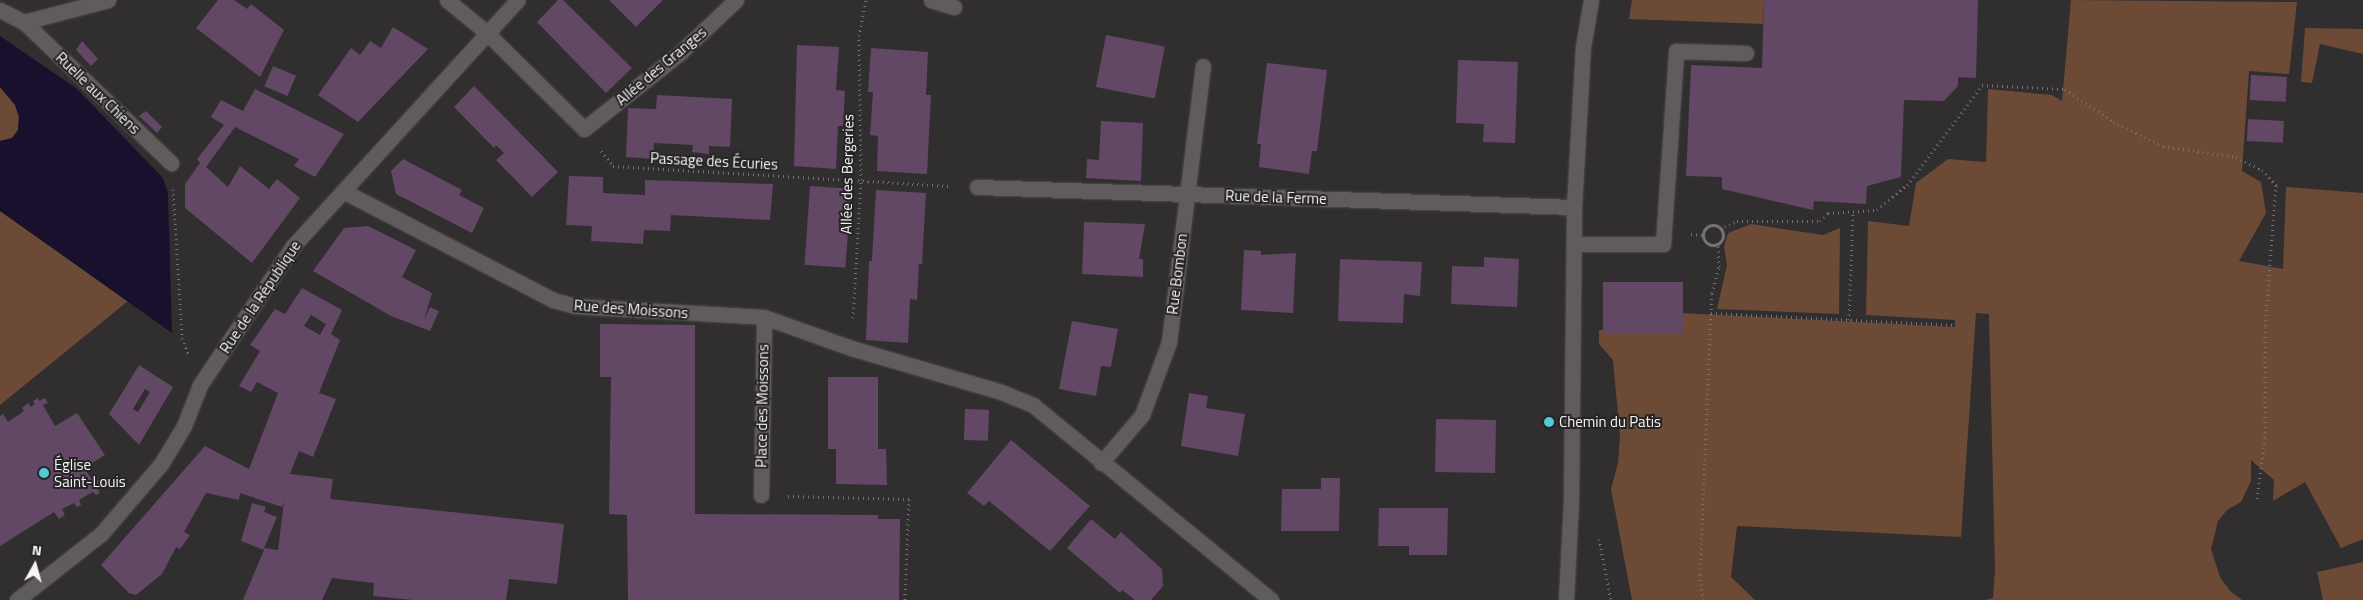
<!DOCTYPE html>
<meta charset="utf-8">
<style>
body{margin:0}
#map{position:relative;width:2363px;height:600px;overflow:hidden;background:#312e2f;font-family:"Titillium Web",sans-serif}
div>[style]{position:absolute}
.green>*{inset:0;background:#6d4a36}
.water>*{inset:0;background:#18102d}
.building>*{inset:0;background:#624865;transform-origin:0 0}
.path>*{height:3px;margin-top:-1.5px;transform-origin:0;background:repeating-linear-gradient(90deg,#747172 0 1px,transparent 0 5px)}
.path>.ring{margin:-1.5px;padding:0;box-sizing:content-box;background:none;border:3px solid #747172;border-radius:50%}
.roads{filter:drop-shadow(0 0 1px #4e4b4c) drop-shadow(0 0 1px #4e4b4c)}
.minor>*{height:15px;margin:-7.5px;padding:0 7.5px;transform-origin:7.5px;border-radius:7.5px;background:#605c5e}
.dots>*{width:14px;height:14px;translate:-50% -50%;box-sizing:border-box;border:2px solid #272425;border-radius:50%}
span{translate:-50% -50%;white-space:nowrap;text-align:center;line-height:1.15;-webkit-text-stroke:4px #272425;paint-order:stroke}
.street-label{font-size:15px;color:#f6f4f5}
.poi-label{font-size:15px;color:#f6f4f5}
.left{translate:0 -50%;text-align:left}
.north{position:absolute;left:10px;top:540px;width:50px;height:50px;-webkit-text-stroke:4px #272425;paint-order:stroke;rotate:7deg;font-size:14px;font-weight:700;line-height:20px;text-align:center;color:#f6f4f5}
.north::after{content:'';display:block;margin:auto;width:18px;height:22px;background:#f6f4f5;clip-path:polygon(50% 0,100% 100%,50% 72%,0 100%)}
</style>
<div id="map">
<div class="green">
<div style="clip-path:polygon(1632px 0,1764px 0,1763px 24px,1629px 19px)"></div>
<div style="clip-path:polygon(2071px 0,2297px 2px,2289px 74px,2249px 71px,2242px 171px,2261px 182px,2266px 213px,2239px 261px,2283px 269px,2286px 187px,2363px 193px,2363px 539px,2341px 548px,2305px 482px,2273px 501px,2274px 480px,2251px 460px,2251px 481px,2241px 502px,2227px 510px,2218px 521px,2211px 549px,2220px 577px,2230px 591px,2242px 600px,1985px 600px,1993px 598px,1995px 570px,1989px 314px,1976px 313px,1961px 537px,1737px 526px,1731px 577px,1755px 600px,1632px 600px,1611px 489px,1618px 463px,1620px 436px,1613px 360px,1599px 344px,1599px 330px,1678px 330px,1679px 313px,1955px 327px,1955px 320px,1866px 315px,1868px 221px,1909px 226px,1916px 183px,1948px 159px,1986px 162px,1988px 89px,2052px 95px,2062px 101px)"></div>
<div style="clip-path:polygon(2305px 28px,2363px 29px,2363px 54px,2320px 44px,2312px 83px,2301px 82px)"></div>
<div style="clip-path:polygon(0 87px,15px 105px,19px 116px,18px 130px,12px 138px,0 141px)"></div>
<div style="clip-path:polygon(0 211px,128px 301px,0 405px)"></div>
<div style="clip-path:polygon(1751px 224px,1823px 235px,1840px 228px,1839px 314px,1717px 309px,1727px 265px,1724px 247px,1728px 233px)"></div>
<div style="clip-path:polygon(2363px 562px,2363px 600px,2323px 600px,2317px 572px)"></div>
</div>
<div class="water">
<div style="clip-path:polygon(0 36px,76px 88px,163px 178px,168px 193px,172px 333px,0 211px,0 141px,12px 138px,18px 130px,19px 117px,15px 105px,0 87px)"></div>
</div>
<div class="building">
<div style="clip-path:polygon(218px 0,234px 0,247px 9px,251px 4px,284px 30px,260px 77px,196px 28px)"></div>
<div style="clip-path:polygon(558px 0,563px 0,632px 68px,606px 93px,537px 22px)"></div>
<div style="clip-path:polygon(609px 0,663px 0,636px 27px)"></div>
<div style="clip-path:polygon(1764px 0,1978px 0,1976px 78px,1958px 77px,1958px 86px,1944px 101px,1904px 100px,1901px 177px,1867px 186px,1866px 204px,1814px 201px,1813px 210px,1722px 189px,1722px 177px,1686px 176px,1691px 65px,1762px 68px)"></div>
<div style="clip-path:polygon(393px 27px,428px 49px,358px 122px,318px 95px,351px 48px,360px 55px,370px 41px,381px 48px)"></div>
<div style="left:1106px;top:35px;width:60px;height:53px;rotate:11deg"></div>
<div style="clip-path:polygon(82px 41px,98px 59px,91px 66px,76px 50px)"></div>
<div style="clip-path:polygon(797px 45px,839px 47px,836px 90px,845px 91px,843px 126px,838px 126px,836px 169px,794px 166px)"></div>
<div style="clip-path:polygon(871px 48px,928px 52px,926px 95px,931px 95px,927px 174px,877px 171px,878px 136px,870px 135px,873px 92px,868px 92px)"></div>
<div style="clip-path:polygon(1458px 60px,1518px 62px,1515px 143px,1483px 142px,1484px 124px,1456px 123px)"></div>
<div style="clip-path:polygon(1267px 63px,1327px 70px,1317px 151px,1312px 151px,1309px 174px,1259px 167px,1261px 144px,1257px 144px)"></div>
<div style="left:273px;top:66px;width:25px;height:22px;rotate:23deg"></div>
<div style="left:2251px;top:75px;width:36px;height:25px;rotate:3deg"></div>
<div style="clip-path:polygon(474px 86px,558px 172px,532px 197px,496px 160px,504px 153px,496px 145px,494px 148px,454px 107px)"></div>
<div style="clip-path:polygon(255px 89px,344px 134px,315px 177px,294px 166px,299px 159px,235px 127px,206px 167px,228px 187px,240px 166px,269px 189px,277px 179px,300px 198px,252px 263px,185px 208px,185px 184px,200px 163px,197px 159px,224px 125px,211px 117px,221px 100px,243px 111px)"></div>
<div style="clip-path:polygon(657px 95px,732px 99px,730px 147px,709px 146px,709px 154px,692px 152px,693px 145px,654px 143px,653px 159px,626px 157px,628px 108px,656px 109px)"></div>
<div style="clip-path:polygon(146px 111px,162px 127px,157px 133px,139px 116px)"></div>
<div style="left:2248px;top:119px;width:36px;height:22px;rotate:3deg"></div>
<div style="clip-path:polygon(1101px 121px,1143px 123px,1141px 181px,1086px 178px,1087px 159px,1099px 160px)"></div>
<div style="clip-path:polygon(403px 159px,462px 190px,459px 195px,484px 208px,472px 233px,396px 194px,391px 171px)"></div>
<div style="clip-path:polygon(569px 176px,603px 177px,603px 193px,645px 195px,645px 180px,773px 184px,770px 220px,671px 215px,670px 231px,644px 230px,643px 244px,591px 241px,592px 226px,566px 225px)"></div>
<div style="left:810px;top:186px;width:41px;height:79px;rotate:4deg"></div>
<div style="clip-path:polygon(876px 190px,926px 193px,922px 264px,919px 264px,917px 300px,910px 299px,908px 343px,866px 340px,869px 261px,872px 261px)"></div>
<div style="clip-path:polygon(1084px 222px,1145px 224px,1139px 259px,1143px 259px,1143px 277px,1082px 274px)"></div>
<div style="clip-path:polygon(368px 226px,416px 250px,402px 277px,432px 293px,424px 320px,430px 307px,439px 311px,430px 331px,391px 316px,313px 271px,344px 228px)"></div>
<div style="clip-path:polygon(1244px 250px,1261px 251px,1261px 255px,1296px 253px,1293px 313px,1241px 310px)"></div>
<div style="clip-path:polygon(1484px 257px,1519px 259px,1517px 307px,1451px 304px,1452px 266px,1484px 267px)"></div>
<div style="clip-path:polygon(1340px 259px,1422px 262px,1420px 296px,1404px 294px,1403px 323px,1338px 321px)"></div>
<div style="left:1603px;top:282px;width:80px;height:52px"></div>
<div style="clip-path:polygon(evenodd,302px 288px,342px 310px,331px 334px,340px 340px,319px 393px,336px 399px,313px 457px,299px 451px,290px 474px,333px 479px,330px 499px,564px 524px,557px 584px,509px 579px,506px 600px,413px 600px,373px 596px,374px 583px,332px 578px,322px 600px,243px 600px,264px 550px,241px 541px,252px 503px,266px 507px,264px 512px,277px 517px,264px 548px,278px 550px,284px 501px,282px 507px,240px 493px,239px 500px,206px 493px,184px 532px,190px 535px,180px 549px,176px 547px,162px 574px,136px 595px,129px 593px,101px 565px,205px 446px,249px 469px,278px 393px,257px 382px,251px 392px,239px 386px,260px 351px,250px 345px,275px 309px,285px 314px,302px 288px,311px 315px,326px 324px,320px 335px,304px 326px,311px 315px)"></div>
<div style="clip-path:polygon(1072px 321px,1118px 329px,1111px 367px,1101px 366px,1096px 396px,1059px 389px)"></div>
<div style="clip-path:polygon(600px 324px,695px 325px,695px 514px,878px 515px,878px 519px,900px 519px,899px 600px,628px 600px,627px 515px,609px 514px,611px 377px,600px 377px)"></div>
<div style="clip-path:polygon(evenodd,139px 365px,173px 387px,139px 445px,109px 414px,139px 365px,145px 389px,150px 392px,138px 412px,133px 409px,145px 389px)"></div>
<div style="clip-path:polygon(828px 377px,878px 377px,878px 449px,886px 449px,887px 485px,836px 484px,836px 449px,828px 449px)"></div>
<div style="clip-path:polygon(1189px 393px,1208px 396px,1206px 408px,1245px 414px,1238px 456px,1181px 446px)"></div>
<div style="clip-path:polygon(38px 398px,39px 401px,45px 398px,48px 403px,43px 405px,55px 426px,77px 413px,105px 455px,84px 468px,94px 483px,101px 478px,104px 484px,97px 488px,100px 493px,96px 495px,93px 492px,79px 500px,81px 505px,77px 507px,74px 503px,62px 509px,65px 515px,59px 519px,54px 512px,0 546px,0 416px,3px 414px,8px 422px,24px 411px,22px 408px,28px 403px,31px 407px,35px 404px,33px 401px)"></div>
<div style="left:965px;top:409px;width:24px;height:31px;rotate:2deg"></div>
<div style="left:1436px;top:419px;width:60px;height:53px;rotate:1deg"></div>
<div style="clip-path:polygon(1011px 440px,1090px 506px,1050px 551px,989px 501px,984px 506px,967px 493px)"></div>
<div style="clip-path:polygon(1321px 478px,1340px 478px,1339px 531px,1281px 531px,1282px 489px,1321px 489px)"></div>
<div style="clip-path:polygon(1379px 508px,1448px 508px,1447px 555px,1409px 555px,1409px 546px,1378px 546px)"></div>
<div style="clip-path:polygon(1091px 519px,1115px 539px,1121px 532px,1162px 569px,1163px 586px,1151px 600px,1135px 600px,1122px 590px,1120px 593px,1067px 548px)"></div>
</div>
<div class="path">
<div style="left:601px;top:151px;width:19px;rotate:51deg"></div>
<div style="left:613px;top:166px;width:338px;rotate:3.4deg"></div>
<div style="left:173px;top:189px;width:149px;rotate:86.5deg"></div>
<div style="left:182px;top:338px;width:17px;rotate:69deg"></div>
<div class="ring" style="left:1703px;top:225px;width:17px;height:17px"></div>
<div style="left:1720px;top:229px;width:19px;rotate:-25deg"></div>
<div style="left:1737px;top:221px;width:83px"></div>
<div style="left:1820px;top:221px;width:11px;rotate:-45deg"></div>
<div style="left:1828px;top:213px;width:49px;rotate:-3.5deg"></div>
<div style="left:1877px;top:210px;width:39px;rotate:-40deg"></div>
<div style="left:1907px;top:185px;width:125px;rotate:-53.1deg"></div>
<div style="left:1982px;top:85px;width:83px;rotate:2.8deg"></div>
<div style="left:2065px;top:89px;width:58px;rotate:34.5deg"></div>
<div style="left:2113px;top:122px;width:55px;rotate:25.6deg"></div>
<div style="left:2163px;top:146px;width:74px;rotate:8.6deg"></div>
<div style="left:2236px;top:157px;width:29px;rotate:27deg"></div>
<div style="left:2262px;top:170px;width:21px;rotate:47deg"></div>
<div style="left:2276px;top:185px;width:142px;rotate:94.4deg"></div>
<div style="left:2265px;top:327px;width:111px;rotate:90deg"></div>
<div style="left:2265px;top:438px;width:61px;rotate:97.6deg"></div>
<div style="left:1691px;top:234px;width:12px;rotate:5deg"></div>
<div style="left:1711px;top:313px;width:245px;rotate:2.8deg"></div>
<div style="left:853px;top:318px;width:138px;rotate:-86.7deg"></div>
<div style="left:861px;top:180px;width:144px;rotate:-90.8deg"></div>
<div style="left:859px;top:36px;width:37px;rotate:-79deg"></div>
<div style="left:1849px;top:320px;width:108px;rotate:-87.9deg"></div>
<div style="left:788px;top:496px;width:121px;rotate:1.4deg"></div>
<div style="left:909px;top:499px;width:101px;rotate:92.3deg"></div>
<div style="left:1599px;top:539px;width:62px;rotate:78.9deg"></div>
<div style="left:1703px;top:600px;width:26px;rotate:-97deg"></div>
<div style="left:1700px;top:574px;width:281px;rotate:-87.6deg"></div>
<div style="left:1712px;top:293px;width:27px;rotate:-75deg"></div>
<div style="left:1719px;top:267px;width:23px;rotate:-92deg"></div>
</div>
<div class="roads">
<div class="minor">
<div style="left:447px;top:0;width:52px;rotate:39.5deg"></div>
<div style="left:487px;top:33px;width:136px;rotate:44.7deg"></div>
<div style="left:584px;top:129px;width:124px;rotate:-38.4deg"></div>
<div style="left:681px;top:52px;width:76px;rotate:-43.4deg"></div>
<div style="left:931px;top:0;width:24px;rotate:17deg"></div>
<div style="left:0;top:10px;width:27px;rotate:27deg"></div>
<div style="left:24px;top:22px;width:204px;rotate:43.8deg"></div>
<div style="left:24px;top:22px;width:87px;rotate:-14.7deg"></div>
<div style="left:977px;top:187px;width:597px;rotate:1.92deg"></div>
<div style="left:343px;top:191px;width:237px;rotate:27.4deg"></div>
<div style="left:553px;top:300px;width:23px;rotate:15deg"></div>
<div style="left:575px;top:306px;width:189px;rotate:3.3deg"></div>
<div style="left:764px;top:317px;width:92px;rotate:19.6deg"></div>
<div style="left:851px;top:348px;width:156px;rotate:16.3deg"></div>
<div style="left:1001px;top:392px;width:35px;rotate:22deg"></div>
<div style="left:1033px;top:405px;width:308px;rotate:39.3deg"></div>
<div style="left:1574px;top:244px;width:89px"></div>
<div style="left:1663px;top:244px;width:193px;rotate:-86.1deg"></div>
<div style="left:1676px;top:51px;width:70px;rotate:1.6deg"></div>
<div style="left:1101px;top:463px;width:63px;rotate:-49.5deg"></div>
<div style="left:1142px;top:415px;width:78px;rotate:-69.7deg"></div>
<div style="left:1169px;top:342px;width:278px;rotate:-83deg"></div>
<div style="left:761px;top:495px;width:178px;rotate:-89deg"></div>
<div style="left:17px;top:600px;width:107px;rotate:-38.2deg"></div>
<div style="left:101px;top:534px;width:92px;rotate:-49.4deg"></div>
<div style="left:161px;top:464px;width:44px;rotate:-58.8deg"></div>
<div style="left:184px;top:426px;width:44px;rotate:-68.7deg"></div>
<div style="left:200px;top:385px;width:167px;rotate:-56.2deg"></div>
<div style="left:293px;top:246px;width:333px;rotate:-47.6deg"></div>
<div style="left:1566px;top:600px;width:100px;rotate:-87.1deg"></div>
<div style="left:1571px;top:500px;width:293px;rotate:-89.4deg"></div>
<div style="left:1574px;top:207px;width:160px;rotate:-86.8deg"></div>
<div style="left:1583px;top:47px;width:48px;rotate:-80.3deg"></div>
</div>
</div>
<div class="dots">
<div style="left:1549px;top:422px;background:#52cbd9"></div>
<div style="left:44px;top:473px;background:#52cbd9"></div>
</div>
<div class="street-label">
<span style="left:661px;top:66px;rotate:-40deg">Allée des Granges</span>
<span style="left:98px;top:93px;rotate:44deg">Ruelle aux Chiens</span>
<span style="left:714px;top:161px;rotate:3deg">Passage des Écuries</span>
<span style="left:847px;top:174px;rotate:-89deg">Allée des Bergeries</span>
<span style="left:1276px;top:197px;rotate:2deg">Rue de la Ferme</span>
<span style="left:1177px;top:274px;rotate:-83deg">Rue Bombon</span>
<span style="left:260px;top:297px;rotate:-56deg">Rue de la République</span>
<span style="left:631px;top:309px;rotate:4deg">Rue des Moissons</span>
<span style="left:762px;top:406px;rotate:-89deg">Place des Moissons</span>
</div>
<div class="poi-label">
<span class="left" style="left:1559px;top:422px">Chemin du Patis</span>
<span class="left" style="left:54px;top:473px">Église<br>Saint-Louis</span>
</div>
<div class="north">N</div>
</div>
